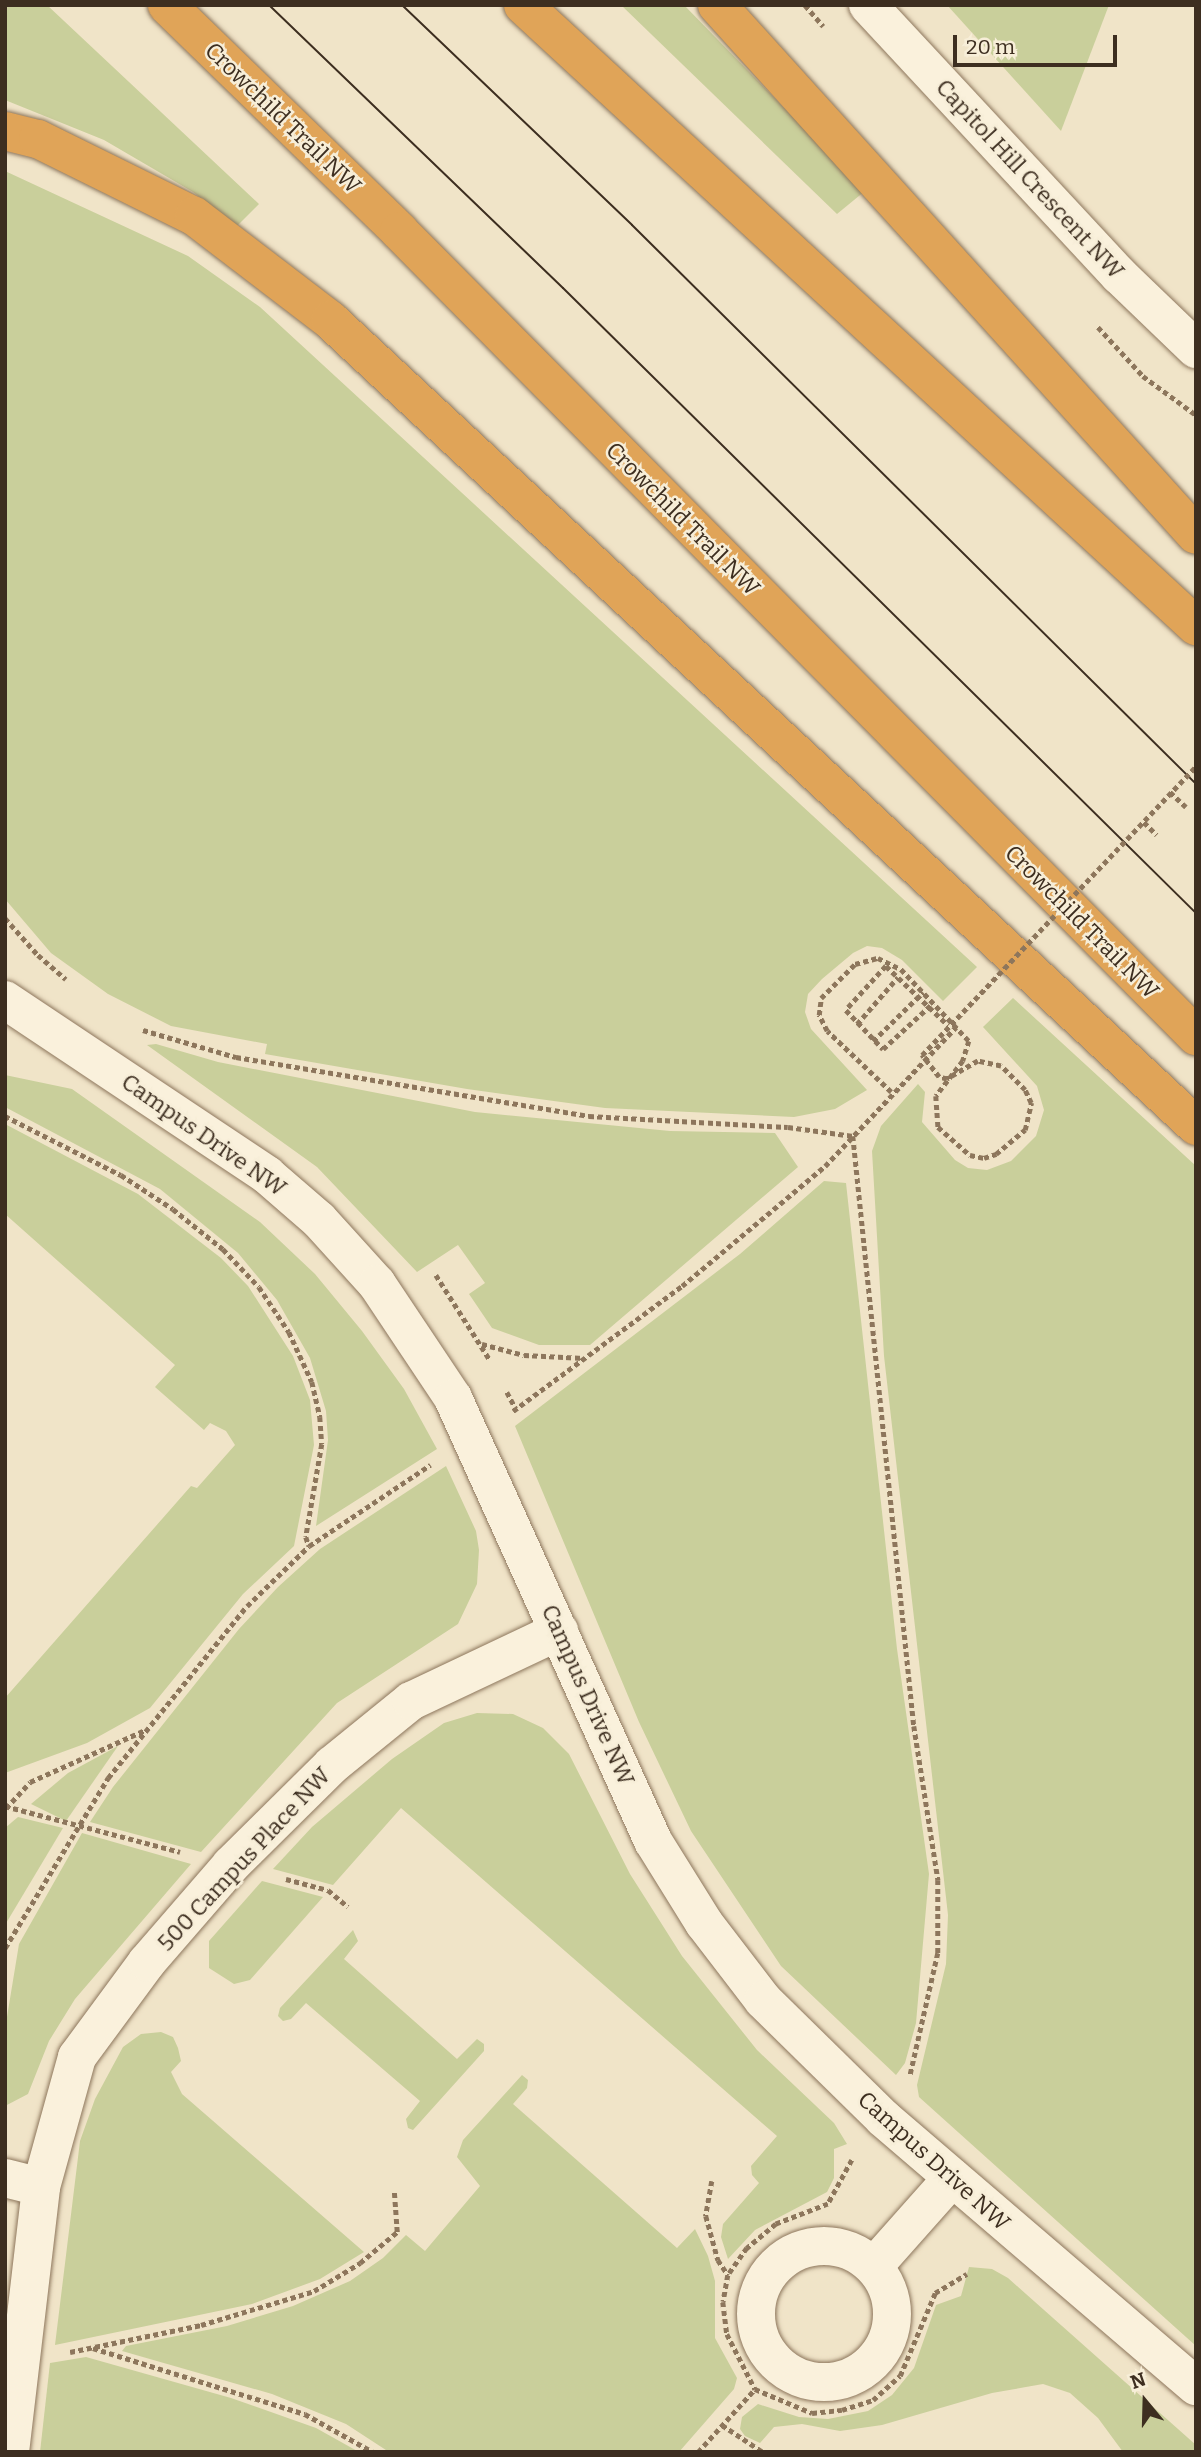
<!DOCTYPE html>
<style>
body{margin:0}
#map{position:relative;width:1201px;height:2457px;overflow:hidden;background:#f0e4c8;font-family:Bitter,serif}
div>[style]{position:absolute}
.green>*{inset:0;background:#c9cf9b}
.path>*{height:4.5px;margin-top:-2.25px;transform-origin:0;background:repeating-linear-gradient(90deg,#8d765c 0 5px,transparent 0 8.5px)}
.roads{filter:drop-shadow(0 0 2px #8d765c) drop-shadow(0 0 2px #8d765c)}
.minor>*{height:38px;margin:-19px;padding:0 19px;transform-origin:19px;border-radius:19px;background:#faf1dc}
.minor>.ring{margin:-19px;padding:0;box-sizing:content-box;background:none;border:38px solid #faf1dc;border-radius:50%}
.motorway>*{height:38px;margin:-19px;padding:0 19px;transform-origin:19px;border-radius:19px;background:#e0a458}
.tram>*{height:2px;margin:-1px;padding:0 1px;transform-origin:1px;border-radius:1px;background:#3d2e20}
.path-bridge>*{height:4.5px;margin-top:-2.25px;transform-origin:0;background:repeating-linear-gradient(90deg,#8d765c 0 5px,transparent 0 8.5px)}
span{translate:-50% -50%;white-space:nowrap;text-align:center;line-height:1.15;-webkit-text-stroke:5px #f7eed8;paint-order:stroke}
.street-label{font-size:23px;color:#3d2e20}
.frame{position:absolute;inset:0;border:7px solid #3d2e20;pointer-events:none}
.north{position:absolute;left:1110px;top:2366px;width:70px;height:70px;-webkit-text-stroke:5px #f7eed8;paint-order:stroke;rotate:341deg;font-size:19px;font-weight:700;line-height:28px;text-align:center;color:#3d2e20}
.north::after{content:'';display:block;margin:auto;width:24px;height:32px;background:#3d2e20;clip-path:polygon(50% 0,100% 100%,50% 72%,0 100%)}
.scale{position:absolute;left:953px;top:35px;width:164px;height:32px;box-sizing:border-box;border:4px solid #3d2e20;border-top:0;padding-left:9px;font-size:21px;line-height:24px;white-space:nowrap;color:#3d2e20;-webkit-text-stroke:5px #f7eed8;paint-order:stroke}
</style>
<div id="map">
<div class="green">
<div style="clip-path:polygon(5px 5px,47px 5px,259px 204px,237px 226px,193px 192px,104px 140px,5px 100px)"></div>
<div style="clip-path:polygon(621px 5px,684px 5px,865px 191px,837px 214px)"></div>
<div style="clip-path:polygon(947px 5px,1109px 5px,1061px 131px)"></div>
<div style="clip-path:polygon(5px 171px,188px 256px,260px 307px,977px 967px,943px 1001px,902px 960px,882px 948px,867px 946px,853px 953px,822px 979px,808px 994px,805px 1012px,811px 1029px,867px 1090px,835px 1109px,794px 1117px,605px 1108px,467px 1089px,265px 1054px,267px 1044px,171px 1026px,108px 994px,51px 953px,5px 899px)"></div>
<div style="clip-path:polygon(1013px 998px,1196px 1166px,1196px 2346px,919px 2097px,917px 2085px,946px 1964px,948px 1915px,884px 1356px,872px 1151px,881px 1126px,918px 1084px,925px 1092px,922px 1122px,955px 1160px,968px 1168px,987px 1170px,1011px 1161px,1036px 1136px,1044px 1110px,1037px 1086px,983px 1027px)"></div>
<div style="clip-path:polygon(156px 1044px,218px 1062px,475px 1112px,670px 1131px,775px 1133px,798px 1167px,590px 1345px,539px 1345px,492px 1328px,469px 1294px,485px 1283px,458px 1245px,417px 1272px,317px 1167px,147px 1045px)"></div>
<div style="clip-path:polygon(5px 1075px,72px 1089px,260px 1222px,315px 1274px,362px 1331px,404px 1389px,437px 1449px,316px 1526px,328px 1440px,326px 1411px,310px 1358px,277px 1300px,238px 1253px,160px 1189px,5px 1107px)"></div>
<div style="clip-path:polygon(5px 1124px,138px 1194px,221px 1258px,248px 1286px,293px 1356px,310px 1400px,314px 1445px,294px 1546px,243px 1594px,150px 1708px,87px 1743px,5px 1773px,5px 1698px,191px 1486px,197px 1488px,235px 1445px,226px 1431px,210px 1423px,204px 1430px,155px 1387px,175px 1365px,5px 1214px)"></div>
<div style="clip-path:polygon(824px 1181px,846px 1183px,897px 1649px,929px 1874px,916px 2023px,905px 2063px,896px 2075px,781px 1966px,691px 1831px,639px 1722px,515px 1426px,740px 1254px)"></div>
<div style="clip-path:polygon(446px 1466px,476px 1531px,479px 1550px,477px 1584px,458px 1624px,337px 1703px,201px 1852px,90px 1822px,113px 1787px,239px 1629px,278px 1587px,320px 1549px)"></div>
<div style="clip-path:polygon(477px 1713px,513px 1714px,543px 1728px,569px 1754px,630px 1874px,682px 1956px,757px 2050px,834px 2123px,847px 2144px,834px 2149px,834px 2178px,827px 2192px,755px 2230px,728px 2259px,721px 2237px,723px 2224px,759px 2183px,752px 2175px,751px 2166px,777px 2136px,401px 1808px,333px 1885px,273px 1869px,312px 1827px,392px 1759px,444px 1723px)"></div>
<div style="clip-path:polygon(118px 1746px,66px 1821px,31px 1804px,68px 1773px)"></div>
<div style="clip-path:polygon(18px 1817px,63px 1828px,5px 1925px,5px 1828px)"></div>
<div style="clip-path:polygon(82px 1833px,191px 1864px,75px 1999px,49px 2041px,28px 2094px,5px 2106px,5px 2029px,19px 1944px)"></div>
<div style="clip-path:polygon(262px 1881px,323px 1897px,250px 1980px,234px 1984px,209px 1968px,209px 1941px)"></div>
<div style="clip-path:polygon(353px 1930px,358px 1941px,344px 1959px,457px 2059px,477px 2039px,484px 2044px,484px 2051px,413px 2130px,408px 2128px,406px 2119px,420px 2101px,306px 2003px,291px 2019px,283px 2021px,278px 2016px,280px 2008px)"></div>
<div style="clip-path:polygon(161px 2032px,173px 2037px,178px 2048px,181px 2061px,171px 2072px,182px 2094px,364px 2252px,320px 2279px,252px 2304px,55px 2345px,80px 2141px,95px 2099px,123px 2047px,141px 2034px)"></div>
<div style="clip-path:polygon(522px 2075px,528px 2080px,527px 2088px,513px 2104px,677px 2248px,695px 2229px,708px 2256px,715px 2281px,715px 2338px,737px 2378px,734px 2389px,679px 2452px,389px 2452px,346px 2424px,272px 2394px,122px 2351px,126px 2346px,227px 2326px,293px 2306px,350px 2281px,383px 2258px,406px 2235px,425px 2251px,480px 2186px,457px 2157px,463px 2140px)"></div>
<div style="clip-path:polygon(969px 2267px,992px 2269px,1008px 2278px,1196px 2445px,1196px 2452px,1123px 2452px,1098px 2418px,1070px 2393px,1043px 2384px,992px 2393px,882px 2425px,840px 2431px,802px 2424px,774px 2427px,760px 2443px,745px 2436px,740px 2429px,742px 2417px,758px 2404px,799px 2417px,828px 2419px,868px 2411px,892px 2395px,914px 2368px,936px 2305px,961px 2296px)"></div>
<div style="clip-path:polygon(86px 2357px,231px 2398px,316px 2428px,359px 2452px,40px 2452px,50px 2363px)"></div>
</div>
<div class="path">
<div style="left:805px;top:5px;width:28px;rotate:49deg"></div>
<div style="left:1098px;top:327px;width:67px;rotate:47.4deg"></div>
<div style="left:1143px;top:376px;width:66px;rotate:36.3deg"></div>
<div style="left:1170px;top:792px;width:22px;rotate:43deg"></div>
<div style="left:1144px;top:822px;width:18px;rotate:45deg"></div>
<div style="left:5px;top:918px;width:50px;rotate:48.3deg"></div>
<div style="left:38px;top:955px;width:37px;rotate:41deg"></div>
<div style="left:886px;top:966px;width:59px;rotate:132.3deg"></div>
<div style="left:846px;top:1010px;width:54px;rotate:46.5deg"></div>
<div style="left:883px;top:1049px;width:68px;rotate:-42.6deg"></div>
<div style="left:857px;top:1024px;width:62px;rotate:-48.9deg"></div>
<div style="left:143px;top:1030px;width:97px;rotate:16.2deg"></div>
<div style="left:236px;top:1057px;width:358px;rotate:9.5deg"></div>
<div style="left:589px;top:1116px;width:199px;rotate:3.2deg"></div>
<div style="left:788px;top:1127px;width:66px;rotate:7.9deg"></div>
<div style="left:873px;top:1041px;width:70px;rotate:-44.4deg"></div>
<div style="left:891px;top:1092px;width:88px;rotate:-136.4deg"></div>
<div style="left:827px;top:1031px;width:18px;rotate:-117deg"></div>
<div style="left:819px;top:1015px;width:17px;rotate:-83deg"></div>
<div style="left:821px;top:998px;width:48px;rotate:-45deg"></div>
<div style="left:855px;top:964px;width:24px;rotate:-15deg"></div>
<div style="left:878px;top:958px;width:25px;rotate:26deg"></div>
<div style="left:901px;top:969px;width:99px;rotate:46.6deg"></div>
<div style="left:969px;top:1041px;width:21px;rotate:107deg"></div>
<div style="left:963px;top:1061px;width:44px;rotate:127.6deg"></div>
<div style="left:5px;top:1116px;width:130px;rotate:27deg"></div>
<div style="left:121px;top:1175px;width:62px;rotate:33.2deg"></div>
<div style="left:173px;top:1209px;width:64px;rotate:38.7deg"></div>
<div style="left:223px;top:1249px;width:52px;rotate:46.5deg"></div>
<div style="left:259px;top:1287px;width:54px;rotate:56.3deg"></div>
<div style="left:289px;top:1332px;width:55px;rotate:65.3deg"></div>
<div style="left:312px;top:1382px;width:36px;rotate:77deg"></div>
<div style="left:320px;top:1417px;width:27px;rotate:86deg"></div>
<div style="left:322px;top:1444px;width:94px;rotate:99.8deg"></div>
<div style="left:306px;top:1537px;width:9px;rotate:72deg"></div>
<div style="left:853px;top:1136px;width:593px;rotate:84.1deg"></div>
<div style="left:914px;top:1726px;width:156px;rotate:81.1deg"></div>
<div style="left:938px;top:1880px;width:73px;rotate:90deg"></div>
<div style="left:938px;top:1953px;width:126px;rotate:102.8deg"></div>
<div style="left:436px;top:1275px;width:101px;rotate:57.6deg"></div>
<div style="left:482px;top:1344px;width:43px;rotate:14.7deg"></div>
<div style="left:524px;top:1355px;width:60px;rotate:2.9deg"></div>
<div style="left:507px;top:1392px;width:19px;rotate:62deg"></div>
<div style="left:513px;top:1411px;width:210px;rotate:-36.5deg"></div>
<div style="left:682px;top:1286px;width:187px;rotate:-40deg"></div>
<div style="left:825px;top:1166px;width:191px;rotate:-46.7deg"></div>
<div style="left:5px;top:1806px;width:181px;rotate:14.7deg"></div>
<div style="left:6px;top:1808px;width:35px;rotate:-47deg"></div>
<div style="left:30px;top:1782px;width:126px;rotate:-24.3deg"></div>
<div style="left:286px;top:1879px;width:43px;rotate:14.7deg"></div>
<div style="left:328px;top:1890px;width:26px;rotate:40deg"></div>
<div style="left:5px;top:1948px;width:199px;rotate:-58.8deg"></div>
<div style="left:108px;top:1778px;width:221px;rotate:-51.1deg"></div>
<div style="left:247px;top:1606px;width:86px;rotate:-44.1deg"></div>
<div style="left:309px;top:1546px;width:146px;rotate:-33.8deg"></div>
<div style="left:852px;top:2160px;width:50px;rotate:118.6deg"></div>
<div style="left:828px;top:2204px;width:56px;rotate:159deg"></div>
<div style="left:776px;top:2224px;width:38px;rotate:140deg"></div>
<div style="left:747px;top:2248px;width:33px;rotate:125deg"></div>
<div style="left:728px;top:2275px;width:27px;rotate:100deg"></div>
<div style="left:723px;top:2302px;width:32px;rotate:83deg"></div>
<div style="left:727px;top:2334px;width:62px;rotate:63deg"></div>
<div style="left:755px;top:2389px;width:62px;rotate:22.8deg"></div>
<div style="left:812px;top:2413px;width:30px;rotate:-6deg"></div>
<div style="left:842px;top:2410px;width:33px;rotate:-18deg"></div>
<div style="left:873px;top:2400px;width:36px;rotate:-42deg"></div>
<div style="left:900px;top:2376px;width:90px;rotate:-67.1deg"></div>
<div style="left:935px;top:2293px;width:37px;rotate:-31deg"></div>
<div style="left:712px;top:2181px;width:36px;rotate:100deg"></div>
<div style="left:706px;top:2216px;width:46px;rotate:74.7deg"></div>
<div style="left:718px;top:2260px;width:18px;rotate:56deg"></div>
<div style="left:93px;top:2348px;width:222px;rotate:17.3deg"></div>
<div style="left:305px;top:2414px;width:78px;rotate:29.2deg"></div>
<div style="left:70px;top:2352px;width:134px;rotate:-11.6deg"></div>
<div style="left:201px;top:2325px;width:118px;rotate:-16.7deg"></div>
<div style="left:314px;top:2291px;width:54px;rotate:-31.3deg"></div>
<div style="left:360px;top:2263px;width:48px;rotate:-40deg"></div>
<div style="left:397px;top:2232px;width:42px;rotate:-94.1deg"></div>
<div style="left:722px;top:2425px;width:49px;rotate:33.4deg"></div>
<div style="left:698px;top:2452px;width:85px;rotate:-47.9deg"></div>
</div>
<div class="roads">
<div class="minor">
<div style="left:868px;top:5px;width:369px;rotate:47.1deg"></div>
<div style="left:1119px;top:275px;width:107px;rotate:43.9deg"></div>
<div style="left:5px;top:1000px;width:315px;rotate:33.7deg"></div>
<div style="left:267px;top:1175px;width:69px;rotate:40.9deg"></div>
<div style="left:319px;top:1220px;width:86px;rotate:47.8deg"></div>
<div style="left:377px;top:1284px;width:137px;rotate:56.3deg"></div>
<div style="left:453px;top:1398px;width:486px;rotate:65.7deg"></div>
<div style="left:653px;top:1841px;width:97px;rotate:58.1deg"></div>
<div style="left:704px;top:1923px;width:97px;rotate:52.5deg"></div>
<div style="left:763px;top:2000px;width:168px;rotate:44.5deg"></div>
<div style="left:883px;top:2118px;width:412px;rotate:40.6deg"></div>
<div style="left:5px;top:2178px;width:37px;rotate:14deg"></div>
<div class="ring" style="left:756px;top:2246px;width:98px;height:98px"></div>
<div style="left:874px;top:2266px;width:118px;rotate:-48.4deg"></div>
<div style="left:10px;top:2452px;width:267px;rotate:-83.3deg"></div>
<div style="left:41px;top:2187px;width:135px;rotate:-74.5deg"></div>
<div style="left:77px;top:2057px;width:118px;rotate:-53.6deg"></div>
<div style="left:147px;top:1962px;width:128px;rotate:-49.1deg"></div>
<div style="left:231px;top:1865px;width:142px;rotate:-44.7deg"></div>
<div style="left:332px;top:1765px;width:102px;rotate:-39deg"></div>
<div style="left:411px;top:1701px;width:164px;rotate:-25.3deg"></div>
</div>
<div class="motorway">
<div style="left:167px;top:5px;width:324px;rotate:44.2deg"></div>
<div style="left:399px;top:231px;width:1133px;rotate:45.29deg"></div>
<div style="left:523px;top:5px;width:916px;rotate:42.7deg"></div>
<div style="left:717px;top:5px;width:714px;rotate:47.89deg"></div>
<div style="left:5px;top:131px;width:34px;rotate:14deg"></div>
<div style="left:38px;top:139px;width:174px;rotate:26.3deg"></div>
<div style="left:194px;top:216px;width:171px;rotate:37.4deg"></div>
<div style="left:330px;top:320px;width:1183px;rotate:42.94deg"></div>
</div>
</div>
<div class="tram">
<div style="left:269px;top:5px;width:408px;rotate:43.9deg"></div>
<div style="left:563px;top:288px;width:890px;rotate:44.64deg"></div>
<div style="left:402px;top:5px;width:318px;rotate:43.7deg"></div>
<div style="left:632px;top:225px;width:794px;rotate:44.74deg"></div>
</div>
<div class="path-bridge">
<div style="left:886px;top:966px;width:86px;rotate:43.6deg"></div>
<div style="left:936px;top:1096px;width:31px;rotate:86deg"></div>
<div style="left:938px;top:1127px;width:43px;rotate:41.2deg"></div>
<div style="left:970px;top:1155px;width:14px;rotate:12deg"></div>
<div style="left:984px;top:1158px;width:13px;rotate:-18deg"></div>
<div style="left:996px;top:1154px;width:38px;rotate:-40deg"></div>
<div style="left:1025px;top:1130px;width:28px;rotate:-77deg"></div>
<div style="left:1031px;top:1103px;width:14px;rotate:-115deg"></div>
<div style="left:1025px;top:1090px;width:34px;rotate:-135deg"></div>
<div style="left:1001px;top:1066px;width:24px;rotate:-168deg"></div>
<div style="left:978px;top:1061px;width:36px;rotate:150deg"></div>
<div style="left:947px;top:1079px;width:8px;rotate:-166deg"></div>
<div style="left:939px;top:1077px;width:28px;rotate:-128deg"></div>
<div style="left:922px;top:1055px;width:398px;rotate:-46.5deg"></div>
</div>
<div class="street-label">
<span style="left:283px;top:118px;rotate:44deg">Crowchild Trail NW</span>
<span style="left:1030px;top:179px;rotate:47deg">Capitol Hill Crescent NW</span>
<span style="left:683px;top:519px;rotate:45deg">Crowchild Trail NW</span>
<span style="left:1082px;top:922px;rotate:45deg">Crowchild Trail NW</span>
<span style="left:204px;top:1135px;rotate:35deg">Campus Drive NW</span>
<span style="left:588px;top:1695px;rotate:66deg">Campus Drive NW</span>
<span style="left:244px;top:1859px;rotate:-47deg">500 Campus Place NW</span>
<span style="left:934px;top:2161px;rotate:42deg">Campus Drive NW</span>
</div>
<div class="frame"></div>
<div class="north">N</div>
<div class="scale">20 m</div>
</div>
